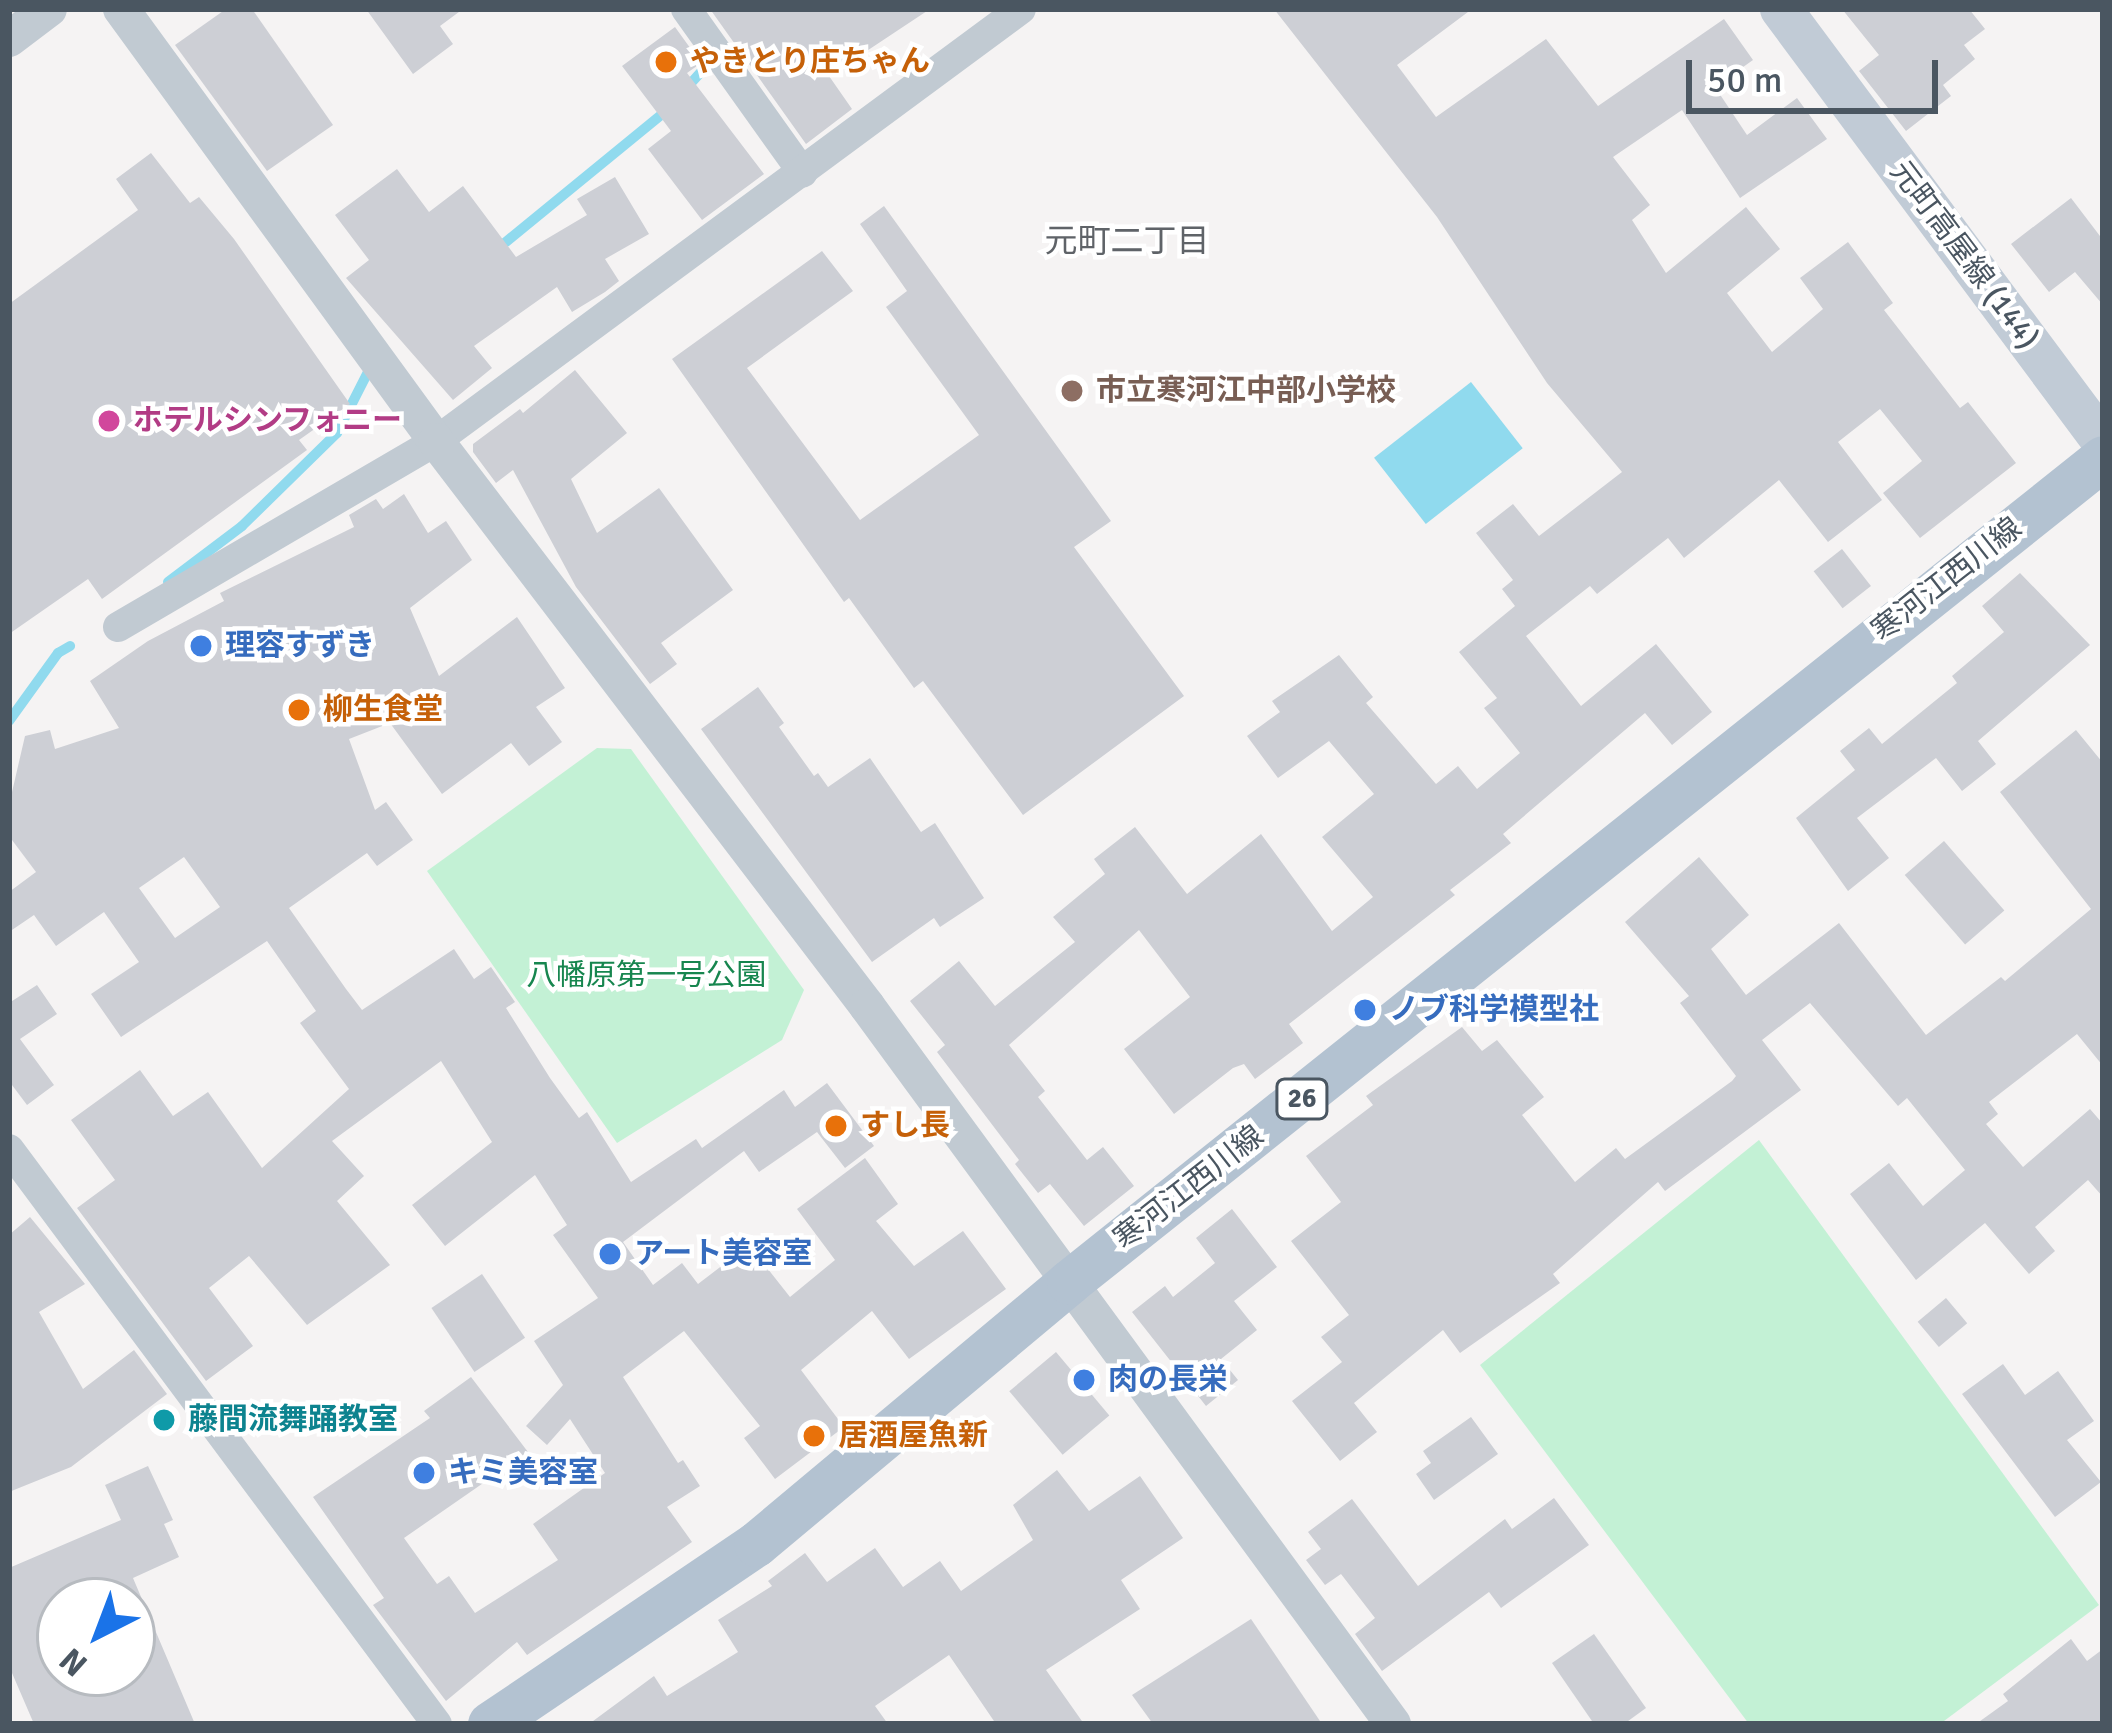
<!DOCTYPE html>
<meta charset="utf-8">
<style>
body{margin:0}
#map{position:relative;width:2112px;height:1733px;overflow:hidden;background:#f5f3f3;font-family:Signika,"Noto Sans JP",sans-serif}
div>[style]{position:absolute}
.green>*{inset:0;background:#c3f1d5}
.water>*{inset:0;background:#90daee;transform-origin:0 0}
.stream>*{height:10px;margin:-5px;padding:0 5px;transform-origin:5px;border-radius:5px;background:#90daee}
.building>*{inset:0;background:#cdcfd5;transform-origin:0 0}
.minor>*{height:30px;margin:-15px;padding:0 15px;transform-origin:15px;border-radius:15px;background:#c1cad2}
.tertiary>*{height:36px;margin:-18px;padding:0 18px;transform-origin:18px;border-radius:18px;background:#c1cad2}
.secondary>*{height:42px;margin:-21px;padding:0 21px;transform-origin:21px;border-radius:21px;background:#c1cbd6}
.primary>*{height:45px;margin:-22.5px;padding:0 22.5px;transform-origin:22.5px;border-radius:22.5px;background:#b3c2d1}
.dots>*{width:33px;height:33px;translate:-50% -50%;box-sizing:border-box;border:6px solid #fff;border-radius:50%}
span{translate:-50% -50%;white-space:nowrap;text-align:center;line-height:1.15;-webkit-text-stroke:9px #fff;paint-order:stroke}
.shield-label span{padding:3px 9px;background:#fff;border:3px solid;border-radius:9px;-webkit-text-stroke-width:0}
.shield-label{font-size:27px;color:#4a5661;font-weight:700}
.food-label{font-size:30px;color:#c56008;font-weight:700}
.left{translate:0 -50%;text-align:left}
.street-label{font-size:30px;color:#4a5661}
.education-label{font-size:30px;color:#785e54;font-weight:700}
.hotel-label{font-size:30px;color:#b23c85;font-weight:700}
.shop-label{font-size:30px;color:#366cbe;font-weight:700}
.park-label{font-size:30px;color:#17864f}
.culture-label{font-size:30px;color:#0d838f;font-weight:700}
.neighbourhood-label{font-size:33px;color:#5f6368}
.frame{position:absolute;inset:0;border:12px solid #4a5661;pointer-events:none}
.north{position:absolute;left:36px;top:1577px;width:120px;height:120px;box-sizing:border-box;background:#fff;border:3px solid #b7bbc0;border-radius:50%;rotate:222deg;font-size:33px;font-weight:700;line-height:48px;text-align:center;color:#4a5661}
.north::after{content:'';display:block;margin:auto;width:42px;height:54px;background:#1a73e8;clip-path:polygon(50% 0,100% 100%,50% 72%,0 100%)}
.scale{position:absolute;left:1686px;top:60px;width:252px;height:54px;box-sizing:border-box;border:6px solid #4a5661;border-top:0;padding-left:15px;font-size:36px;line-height:42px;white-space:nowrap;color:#4a5661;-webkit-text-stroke:9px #fff;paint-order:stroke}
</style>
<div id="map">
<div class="green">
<div style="clip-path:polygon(597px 748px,631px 749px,804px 990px,782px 1040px,617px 1143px,427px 871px)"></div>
<div style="clip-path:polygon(1759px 1140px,2099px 1605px,1940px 1724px,1749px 1724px,1480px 1365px)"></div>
</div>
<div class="water">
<div style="left:1471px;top:382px;width:84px;height:123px;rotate:52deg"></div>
</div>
<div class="stream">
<div style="left:683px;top:92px;width:31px;rotate:-48deg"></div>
<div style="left:496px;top:250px;width:221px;rotate:-39.3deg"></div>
<div style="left:168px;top:582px;width:93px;rotate:-37.1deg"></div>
<div style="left:242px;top:526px;width:133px;rotate:-44.4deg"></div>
<div style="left:337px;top:433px;width:73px;rotate:-63.1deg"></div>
<div style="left:9px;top:721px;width:84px;rotate:-54.2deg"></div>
<div style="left:58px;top:653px;width:14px;rotate:-30deg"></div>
</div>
<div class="building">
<div style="clip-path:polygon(226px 9px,252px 9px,333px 125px,267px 171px,175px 45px)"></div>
<div style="clip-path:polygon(366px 9px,463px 9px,440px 26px,453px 44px,413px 74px)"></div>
<div style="clip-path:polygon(710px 9px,930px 9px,829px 76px,852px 109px,806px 144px)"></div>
<div style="clip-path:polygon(1274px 9px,1472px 9px,1397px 65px,1436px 117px,1546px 39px,1598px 106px,1724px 19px,1753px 60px,1715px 87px,1747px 135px,1797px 98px,1827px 139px,1740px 198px,1682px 110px,1613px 157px,1650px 205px,1632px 220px,1666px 273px,1746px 207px,1780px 249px,1727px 293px,1772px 352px,1823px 309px,1800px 278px,1848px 242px,1893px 303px,1884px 310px,1960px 408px,1968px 402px,2016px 463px,1920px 538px,1883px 493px,1922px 461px,1880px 409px,1838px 442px,1882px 500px,1828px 542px,1779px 480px,1684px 558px,1668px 538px,1597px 594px,1590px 586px,1526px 636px,1581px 706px,1656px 644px,1712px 712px,1672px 745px,1645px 713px,1503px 834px,1511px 843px,1450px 890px,1455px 895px,1289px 1024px,1303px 1043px,1255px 1079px,1244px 1064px,1233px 1068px,1174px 1114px,1124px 1049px,1190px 997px,1139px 930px,1009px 1045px,1045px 1091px,1038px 1097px,1087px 1160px,1103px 1147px,1134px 1186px,1084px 1226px,1050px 1184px,1038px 1193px,1015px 1164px,1019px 1160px,937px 1052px,945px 1045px,910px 1001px,959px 961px,995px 1006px,1075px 942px,1053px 917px,1105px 874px,1094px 859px,1135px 827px,1187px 894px,1261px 834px,1332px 931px,1373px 897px,1322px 837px,1374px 794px,1329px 741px,1278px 778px,1247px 736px,1280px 712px,1272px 701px,1339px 655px,1373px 697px,1366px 703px,1436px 784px,1458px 766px,1477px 789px,1520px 753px,1484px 708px,1497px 698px,1459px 652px,1515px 606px,1502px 589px,1513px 580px,1476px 533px,1513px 504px,1539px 536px,1622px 472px,1547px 383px,1437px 217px)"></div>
<div style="clip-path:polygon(1842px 9px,1969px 9px,1985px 29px,1964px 45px,1975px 59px,1943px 85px,1951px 96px,1906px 131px,1859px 71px,1879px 55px)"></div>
<div style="clip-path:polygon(675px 27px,701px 63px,687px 73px,764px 174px,702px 220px,648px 149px,671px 131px,622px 66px)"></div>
<div style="clip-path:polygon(151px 153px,190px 203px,199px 197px,234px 239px,350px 404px,299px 440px,307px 450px,102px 599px,88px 579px,9px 634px,9px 304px,138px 210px,116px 179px)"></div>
<div style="clip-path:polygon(397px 169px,429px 212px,463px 186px,516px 257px,587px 215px,577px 199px,615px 177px,649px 234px,605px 259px,619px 281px,605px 292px,572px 312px,557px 287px,474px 346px,492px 368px,453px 400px,346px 278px,369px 260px,335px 215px)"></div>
<div style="clip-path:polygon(2071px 198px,2103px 240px,2103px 305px,2075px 272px,2049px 292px,2011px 244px)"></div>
<div style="clip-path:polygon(884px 206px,1111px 521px,1074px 547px,1184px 696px,1023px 815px,923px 681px,914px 688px,849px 598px,844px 602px,672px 359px,822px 251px,853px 291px,747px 368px,860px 520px,979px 435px,886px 307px,907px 291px,860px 224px)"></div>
<div style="clip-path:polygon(575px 370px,627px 433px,571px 479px,597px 533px,659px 488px,733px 590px,661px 643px,677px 664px,650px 684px,576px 587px,513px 470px,496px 483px,473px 452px,473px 444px,520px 409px,523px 413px)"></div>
<div style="clip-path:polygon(evenodd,404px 494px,428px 533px,446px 521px,472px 560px,410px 608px,439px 676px,517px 617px,565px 688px,536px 707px,562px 742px,529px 766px,511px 743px,442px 794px,390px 723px,349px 739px,375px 810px,386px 802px,413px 840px,377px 866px,367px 853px,289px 908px,346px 989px,362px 1010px,454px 949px,474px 979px,491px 967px,515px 1002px,506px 1008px,550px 1078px,579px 1118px,587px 1112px,631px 1182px,696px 1139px,702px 1148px,784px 1090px,795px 1107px,827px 1083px,874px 1146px,845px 1168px,817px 1132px,759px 1172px,744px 1151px,623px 1242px,653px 1285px,682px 1263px,698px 1284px,749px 1245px,790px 1297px,835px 1260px,797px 1209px,865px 1158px,898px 1204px,876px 1221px,914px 1266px,963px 1231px,1006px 1289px,909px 1359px,872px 1311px,801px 1370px,844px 1427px,775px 1479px,744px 1438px,760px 1426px,684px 1331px,623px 1377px,678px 1463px,683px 1460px,700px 1486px,667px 1507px,692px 1542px,527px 1655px,517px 1642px,446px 1701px,373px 1605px,384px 1598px,313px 1497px,430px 1418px,424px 1411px,471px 1377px,528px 1452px,404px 1538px,437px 1584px,449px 1576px,475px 1613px,558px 1560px,533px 1524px,605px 1473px,570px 1419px,547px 1445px,526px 1426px,563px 1385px,534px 1341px,598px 1298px,553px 1235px,567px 1225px,535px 1175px,445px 1246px,412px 1205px,492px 1142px,441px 1061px,332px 1141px,364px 1176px,337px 1201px,390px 1265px,307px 1325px,249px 1256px,209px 1288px,253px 1346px,206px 1381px,77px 1208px,115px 1180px,71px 1120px,140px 1070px,173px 1116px,208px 1092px,262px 1168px,349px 1089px,300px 1023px,316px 1011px,267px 941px,121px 1037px,91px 994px,139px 962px,104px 912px,56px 946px,34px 915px,9px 932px,9px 892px,36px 872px,9px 836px,9px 805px,25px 736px,50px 730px,55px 749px,119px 728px,90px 681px,148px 641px,224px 601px,220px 593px,354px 527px,349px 515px,376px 499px,383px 509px,404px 494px,184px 857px,220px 907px,175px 938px,139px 888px,184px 857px)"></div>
<div style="left:1842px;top:549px;width:47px;height:36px;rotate:52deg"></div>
<div style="clip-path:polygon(2020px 573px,2090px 645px,1978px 741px,1996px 764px,1962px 791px,1936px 758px,1857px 818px,1889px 858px,1848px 891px,1796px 818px,1855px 770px,1840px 751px,1869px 728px,1882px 744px,1957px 683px,1952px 676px,2004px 632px,1982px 606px)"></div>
<div style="clip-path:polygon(758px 687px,784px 723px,779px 727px,814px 776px,818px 773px,828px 787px,870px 758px,921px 832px,935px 823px,984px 898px,940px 927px,934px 918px,872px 962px,701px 729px)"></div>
<div style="clip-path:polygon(2076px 730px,2103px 763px,2103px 1066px,2077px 1034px,1989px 1102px,1998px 1114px,1986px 1124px,2023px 1167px,2090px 1109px,2103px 1124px,2103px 1197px,2088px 1180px,2035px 1227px,2055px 1251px,2029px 1274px,1985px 1223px,1916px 1280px,1850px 1194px,1889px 1163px,1923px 1206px,1965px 1170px,1907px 1098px,1898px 1106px,1810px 1003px,1762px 1040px,1801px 1090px,1665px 1191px,1658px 1182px,1553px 1274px,1560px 1283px,1460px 1353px,1443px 1330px,1354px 1403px,1377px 1432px,1340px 1461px,1292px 1401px,1342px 1362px,1321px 1337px,1349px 1315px,1291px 1241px,1341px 1202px,1306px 1156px,1373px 1105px,1366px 1096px,1462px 1027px,1482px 1051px,1497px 1040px,1544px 1097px,1522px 1115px,1575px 1182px,1616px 1148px,1625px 1159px,1732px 1081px,1736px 1076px,1680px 1003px,1689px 996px,1625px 922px,1699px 857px,1749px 915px,1711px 949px,1746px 995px,1839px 923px,1926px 1035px,2001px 977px,2005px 981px,2091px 909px,2000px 792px)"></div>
<div style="left:1944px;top:841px;width:92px;height:52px;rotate:49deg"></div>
<div style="clip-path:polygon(37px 985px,57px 1014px,20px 1039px,54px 1085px,27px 1105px,9px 1081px,9px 1003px)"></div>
<div style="clip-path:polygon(1232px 1209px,1277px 1267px,1234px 1301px,1257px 1330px,1221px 1359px,1238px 1380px,1206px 1406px,1132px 1312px,1165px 1286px,1173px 1297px,1215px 1263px,1196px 1238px)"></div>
<div style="clip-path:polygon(30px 1217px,85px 1284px,39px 1312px,83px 1389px,134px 1350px,167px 1394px,71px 1467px,9px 1492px,9px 1235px)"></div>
<div style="left:482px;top:1274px;width:77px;height:61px;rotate:56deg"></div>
<div style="left:1946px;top:1298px;width:33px;height:37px;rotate:50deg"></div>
<div style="left:1056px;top:1352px;width:83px;height:61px;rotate:50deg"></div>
<div style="clip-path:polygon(2003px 1364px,2025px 1395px,2058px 1371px,2094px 1421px,2067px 1440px,2101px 1482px,2055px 1517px,1962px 1394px)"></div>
<div style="clip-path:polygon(1471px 1417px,1498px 1454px,1434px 1500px,1416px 1474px,1431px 1463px,1423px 1451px)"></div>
<div style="clip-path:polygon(evenodd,148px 1466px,173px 1520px,164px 1524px,179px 1557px,133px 1578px,195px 1724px,34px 1724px,9px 1666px,9px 1568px,121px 1520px,105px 1485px,148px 1466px,60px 1601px,132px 1601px,132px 1673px,60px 1673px,60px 1601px)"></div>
<div style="clip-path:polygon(1057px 1470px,1089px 1511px,1140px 1476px,1183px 1538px,1121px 1580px,1140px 1609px,1046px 1670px,1084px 1724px,996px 1724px,949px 1655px,875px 1706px,888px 1724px,589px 1724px,654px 1676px,667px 1696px,738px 1652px,718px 1620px,772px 1586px,768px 1581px,805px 1553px,827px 1582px,875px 1548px,903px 1587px,940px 1561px,961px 1591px,1033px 1540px,1013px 1505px)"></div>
<div style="clip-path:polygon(1554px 1498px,1589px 1545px,1501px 1608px,1489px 1592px,1382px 1671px,1355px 1634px,1375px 1618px,1341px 1574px,1325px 1585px,1306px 1560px,1321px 1549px,1308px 1532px,1352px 1499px,1418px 1586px,1505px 1519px,1512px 1529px)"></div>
<div style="clip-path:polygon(1251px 1619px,1322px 1724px,1153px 1724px,1132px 1695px)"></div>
<div style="clip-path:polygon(1594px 1634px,1646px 1708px,1624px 1724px,1594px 1724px,1552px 1663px)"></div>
<div style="clip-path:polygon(2071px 1639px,2087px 1661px,2103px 1649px,2103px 1724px,1976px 1724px,2008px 1701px,2003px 1694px)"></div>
</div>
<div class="minor">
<div style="left:686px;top:9px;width:201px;rotate:54.5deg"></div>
<div style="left:118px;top:627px;width:368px;rotate:-30.3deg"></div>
<div style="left:436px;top:441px;width:727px;rotate:-36.44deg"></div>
<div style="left:9px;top:1149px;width:717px;rotate:53.34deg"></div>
</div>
<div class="tertiary">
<div style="left:121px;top:9px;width:535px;rotate:53.9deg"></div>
<div style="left:436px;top:441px;width:711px;rotate:52.66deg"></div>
<div style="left:867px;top:1006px;width:890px;rotate:53.77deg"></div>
<div style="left:9px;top:39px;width:50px;rotate:-36.9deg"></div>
</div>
<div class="secondary">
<div style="left:1781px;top:9px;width:540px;rotate:53.36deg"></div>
</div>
<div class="primary">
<div style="left:490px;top:1724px;width:321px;rotate:-34.1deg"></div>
<div style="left:756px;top:1544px;width:408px;rotate:-39.9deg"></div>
<div style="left:1069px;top:1282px;width:1322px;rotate:-38.55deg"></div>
</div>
<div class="dots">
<div style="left:666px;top:62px;background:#e8710a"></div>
<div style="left:1072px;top:391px;background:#8d6e63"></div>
<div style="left:109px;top:421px;background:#d1479c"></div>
<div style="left:201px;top:646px;background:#3f7fe0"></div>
<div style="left:299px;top:710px;background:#e8710a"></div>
<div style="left:1365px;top:1010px;background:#3f7fe0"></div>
<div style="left:836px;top:1126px;background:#e8710a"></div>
<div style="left:610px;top:1254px;background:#3f7fe0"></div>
<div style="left:1084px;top:1380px;background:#3f7fe0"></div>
<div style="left:164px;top:1420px;background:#0f9aa8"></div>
<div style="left:814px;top:1436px;background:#e8710a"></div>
<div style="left:424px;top:1473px;background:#3f7fe0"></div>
</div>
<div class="shield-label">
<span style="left:1302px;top:1099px">26</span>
</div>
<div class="food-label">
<span class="left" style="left:690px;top:62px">やきとり庄ちゃん</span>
<span class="left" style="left:323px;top:710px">柳生食堂</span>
<span class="left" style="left:860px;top:1126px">すし長</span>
<span class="left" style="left:838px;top:1436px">居酒屋魚新</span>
</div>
<div class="street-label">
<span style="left:1964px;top:255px;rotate:53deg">元町高屋線 (144)</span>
<span style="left:1947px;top:580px;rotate:-38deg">寒河江西川線</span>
<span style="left:1189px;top:1188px;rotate:-38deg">寒河江西川線</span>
</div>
<div class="education-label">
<span class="left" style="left:1096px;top:391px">市立寒河江中部小学校</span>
</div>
<div class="hotel-label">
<span class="left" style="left:133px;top:421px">ホテルシンフォニー</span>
</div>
<div class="shop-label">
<span class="left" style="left:225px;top:646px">理容すずき</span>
<span class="left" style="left:1389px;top:1010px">ノブ科学模型社</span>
<span class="left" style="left:634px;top:1254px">アート美容室</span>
<span class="left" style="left:1108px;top:1380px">肉の長栄</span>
<span class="left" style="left:448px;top:1473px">キミ美容室</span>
</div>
<div class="park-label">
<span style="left:646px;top:976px">八幡原第一号公園</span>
</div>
<div class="culture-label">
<span class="left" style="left:188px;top:1420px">藤間流舞踊教室</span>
</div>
<div class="neighbourhood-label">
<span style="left:1127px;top:242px">元町二丁目</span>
</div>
<div class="frame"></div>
<div class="north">N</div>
<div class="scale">50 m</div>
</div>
